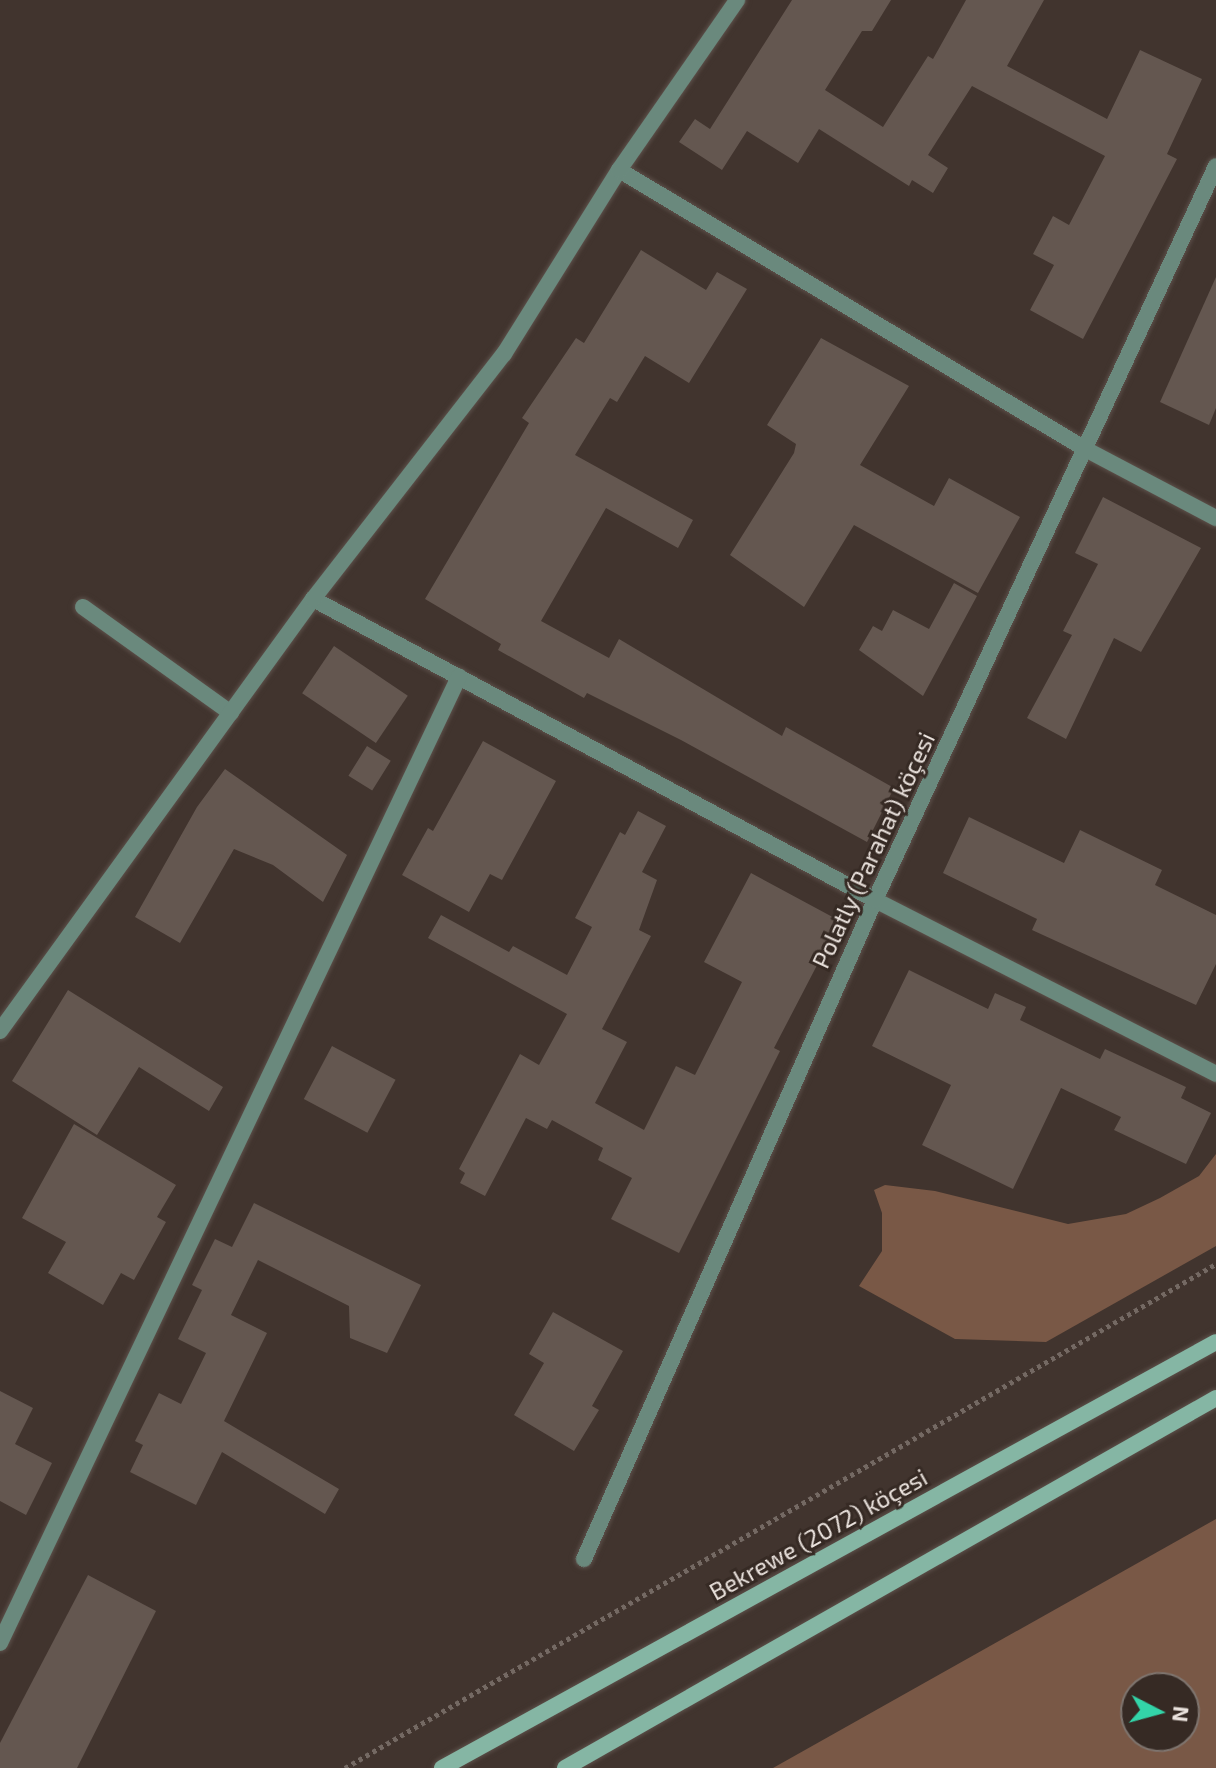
<!DOCTYPE html>
<meta charset="utf-8">
<style>
body{margin:0}
#map{position:relative;width:1216px;height:1768px;overflow:hidden;background:#41342e;font-family:"Exo 2",sans-serif}
div>[style]{position:absolute}
.green>*{inset:0;background:#795846}
.building>*{inset:0;background:#645750;transform-origin:0 0}
.path>*{height:5px;margin-top:-2.5px;transform-origin:0;background:repeating-linear-gradient(90deg,#746963 0 4px,transparent 0 8px)}
.roads{filter:drop-shadow(0 0 2px #5c504a) drop-shadow(0 0 2px #5c504a)}
.street>*{height:16px;margin:-8px;padding:0 8px;transform-origin:8px;border-radius:8px;background:#6a897d}
.secondary>*{height:16px;margin:-8px;padding:0 8px;transform-origin:8px;border-radius:8px;background:#85b6a4}
span{translate:-50% -50%;white-space:nowrap;text-align:center;line-height:1.15;-webkit-text-stroke:6px #362a24;paint-order:stroke}
.street-label{font-size:24px;color:#ebe3de}
.north{position:absolute;left:1120px;top:1672px;width:80px;height:80px;box-sizing:border-box;background:#362a24;border:2px solid #7e746e;border-radius:50%;rotate:96deg;font-size:22px;font-weight:700;line-height:32px;text-align:center;color:#ebe3de}
.north::after{content:'';display:block;margin:auto;width:28px;height:36px;background:#33d4a8;clip-path:polygon(50% 0,100% 100%,50% 72%,0 100%)}
</style>
<div id="map">
<div class="green">
<div style="clip-path:polygon(1216px 1154px,1216px 1246px,1046px 1342px,955px 1339px,859px 1286px,882px 1251px,882px 1213px,874px 1190px,885px 1185px,935px 1191px,1068px 1224px,1126px 1214px,1160px 1198px,1199px 1176px)"></div>
<div style="clip-path:polygon(evenodd,1216px 1519px,1216px 1768px,773px 1768px,1216px 1519px,1184px 1688px,1184px 1736px,1136px 1736px,1136px 1688px,1184px 1688px)"></div>
</div>
<div class="building">
<div style="clip-path:polygon(792px 0,891px 0,872px 31px,862px 31px,825px 90px,883px 127px,928px 56px,933px 59px,966px 0,1044px 0,1007px 66px,1107px 119px,1140px 50px,1202px 79px,1167px 154px,1177px 159px,1083px 339px,1030px 310px,1054px 265px,1033px 254px,1053px 216px,1069px 225px,1105px 156px,972px 86px,928px 155px,948px 168px,933px 193px,912px 180px,909px 186px,819px 129px,798px 163px,747px 131px,722px 170px,679px 142px,695px 119px,710px 129px)"></div>
<div style="clip-path:polygon(641px 250px,706px 290px,717px 272px,747px 289px,689px 383px,645px 356px,617px 402px,610px 398px,575px 455px,693px 520px,678px 548px,606px 508px,541px 621px,609px 658px,619px 639px,782px 736px,786px 727px,894px 788px,867px 842px,681px 740px,587px 693px,584px 698px,498px 650px,501px 644px,425px 599px,529px 423px,522px 418px,576px 338px,584px 343px)"></div>
<div style="clip-path:polygon(1216px 277px,1216px 408px,1209px 425px,1160px 402px)"></div>
<div style="clip-path:polygon(821px 338px,909px 386px,860px 465px,934px 506px,949px 478px,1020px 517px,978px 593px,854px 525px,804px 607px,730px 555px,794px 453px,796px 444px,767px 425px)"></div>
<div style="clip-path:polygon(1103px 497px,1201px 548px,1141px 652px,1114px 638px,1066px 739px,1027px 718px,1072px 635px,1063px 631px,1098px 564px,1075px 553px)"></div>
<div style="clip-path:polygon(954px 583px,977px 596px,923px 696px,859px 650px,873px 626px,882px 631px,893px 610px,929px 629px)"></div>
<div style="left:334px;top:646px;width:89px;height:57px;rotate:34deg"></div>
<div style="clip-path:polygon(483px 741px,556px 781px,502px 880px,490px 874px,469px 912px,402px 875px,428px 828px,433px 831px)"></div>
<div style="left:367px;top:746px;width:28px;height:35px;rotate:32deg"></div>
<div style="clip-path:polygon(225px 769px,347px 855px,323px 902px,273px 865px,234px 849px,180px 943px,135px 917px,197px 807px)"></div>
<div style="clip-path:polygon(638px 811px,666px 826px,642px 872px,657px 880px,639px 930px,651px 936px,602px 1029px,627px 1042px,595px 1103px,644px 1130px,676px 1066px,695px 1075px,742px 982px,704px 962px,751px 873px,840px 921px,774px 1048px,780px 1051px,679px 1253px,611px 1219px,632px 1178px,598px 1160px,603px 1148px,552px 1120px,547px 1129px,526px 1118px,485px 1196px,460px 1183px,465px 1173px,459px 1169px,520px 1054px,539px 1065px,567px 1014px,428px 938px,441px 915px,509px 952px,513px 946px,567px 975px,592px 927px,575px 918px,620px 832px,625px 835px)"></div>
<div style="clip-path:polygon(969px 817px,1064px 863px,1080px 830px,1162px 870px,1155px 885px,1216px 915px,1216px 964px,1196px 1005px,1032px 930px,1037px 919px,943px 873px)"></div>
<div style="clip-path:polygon(909px 970px,988px 1009px,995px 993px,1026px 1007px,1020px 1020px,1100px 1059px,1105px 1049px,1186px 1087px,1181px 1098px,1211px 1113px,1186px 1164px,1114px 1130px,1121px 1117px,1061px 1088px,1013px 1189px,922px 1145px,951px 1085px,872px 1046px)"></div>
<div style="clip-path:polygon(68px 990px,223px 1087px,209px 1111px,139px 1067px,97px 1135px,12px 1081px)"></div>
<div style="left:332px;top:1046px;width:72px;height:60px;rotate:28deg"></div>
<div style="clip-path:polygon(74px 1124px,176px 1185px,157px 1217px,166px 1222px,134px 1280px,121px 1273px,103px 1305px,48px 1273px,66px 1242px,22px 1218px)"></div>
<div style="clip-path:polygon(254px 1203px,421px 1285px,387px 1353px,350px 1338px,349px 1306px,258px 1260px,231px 1315px,267px 1333px,224px 1421px,339px 1489px,325px 1514px,222px 1452px,196px 1505px,130px 1472px,143px 1445px,135px 1441px,159px 1393px,181px 1404px,206px 1353px,178px 1339px,202px 1290px,192px 1285px,215px 1239px,232px 1247px)"></div>
<div style="clip-path:polygon(553px 1312px,623px 1351px,592px 1406px,599px 1410px,574px 1451px,514px 1415px,544px 1363px,529px 1354px)"></div>
<div style="clip-path:polygon(0 1391px,33px 1408px,15px 1444px,52px 1463px,26px 1515px,0 1501px)"></div>
<div style="clip-path:polygon(88px 1575px,156px 1611px,77px 1768px,0 1768px,0 1743px)"></div>
</div>
<div class="path">
<div style="left:345px;top:1768px;width:1006px;rotate:-30.06deg"></div>
</div>
<div class="roads">
<div class="street">
<div style="left:619px;top:170px;width:545px;rotate:30.89deg"></div>
<div style="left:1087px;top:450px;width:146px;rotate:27.8deg"></div>
<div style="left:313px;top:599px;width:638px;rotate:28.17deg"></div>
<div style="left:875px;top:900px;width:383px;rotate:27deg"></div>
<div style="left:83px;top:607px;width:182px;rotate:35.6deg"></div>
<div style="left:0;top:1031px;width:533px;rotate:-54.08deg"></div>
<div style="left:313px;top:599px;width:311px;rotate:-52.1deg"></div>
<div style="left:504px;top:354px;width:217px;rotate:-58deg"></div>
<div style="left:619px;top:170px;width:207px;rotate:-55.2deg"></div>
<div style="left:584px;top:1559px;width:720px;rotate:-66.17deg"></div>
<div style="left:875px;top:900px;width:809px;rotate:-65.08deg"></div>
<div style="left:0;top:1643px;width:1070px;rotate:-64.59deg"></div>
</div>
<div class="secondary">
<div style="left:442px;top:1768px;width:883px;rotate:-28.83deg"></div>
<div style="left:565px;top:1768px;width:749px;rotate:-29.61deg"></div>
</div>
</div>
<div class="street-label">
<span style="left:873px;top:850px;rotate:-65deg">Polatly (Parahat) köçesi</span>
<span style="left:818px;top:1534px;rotate:-29deg">Bekrewe (2072) köçesi</span>
</div>
<div class="north">N</div>
</div>
